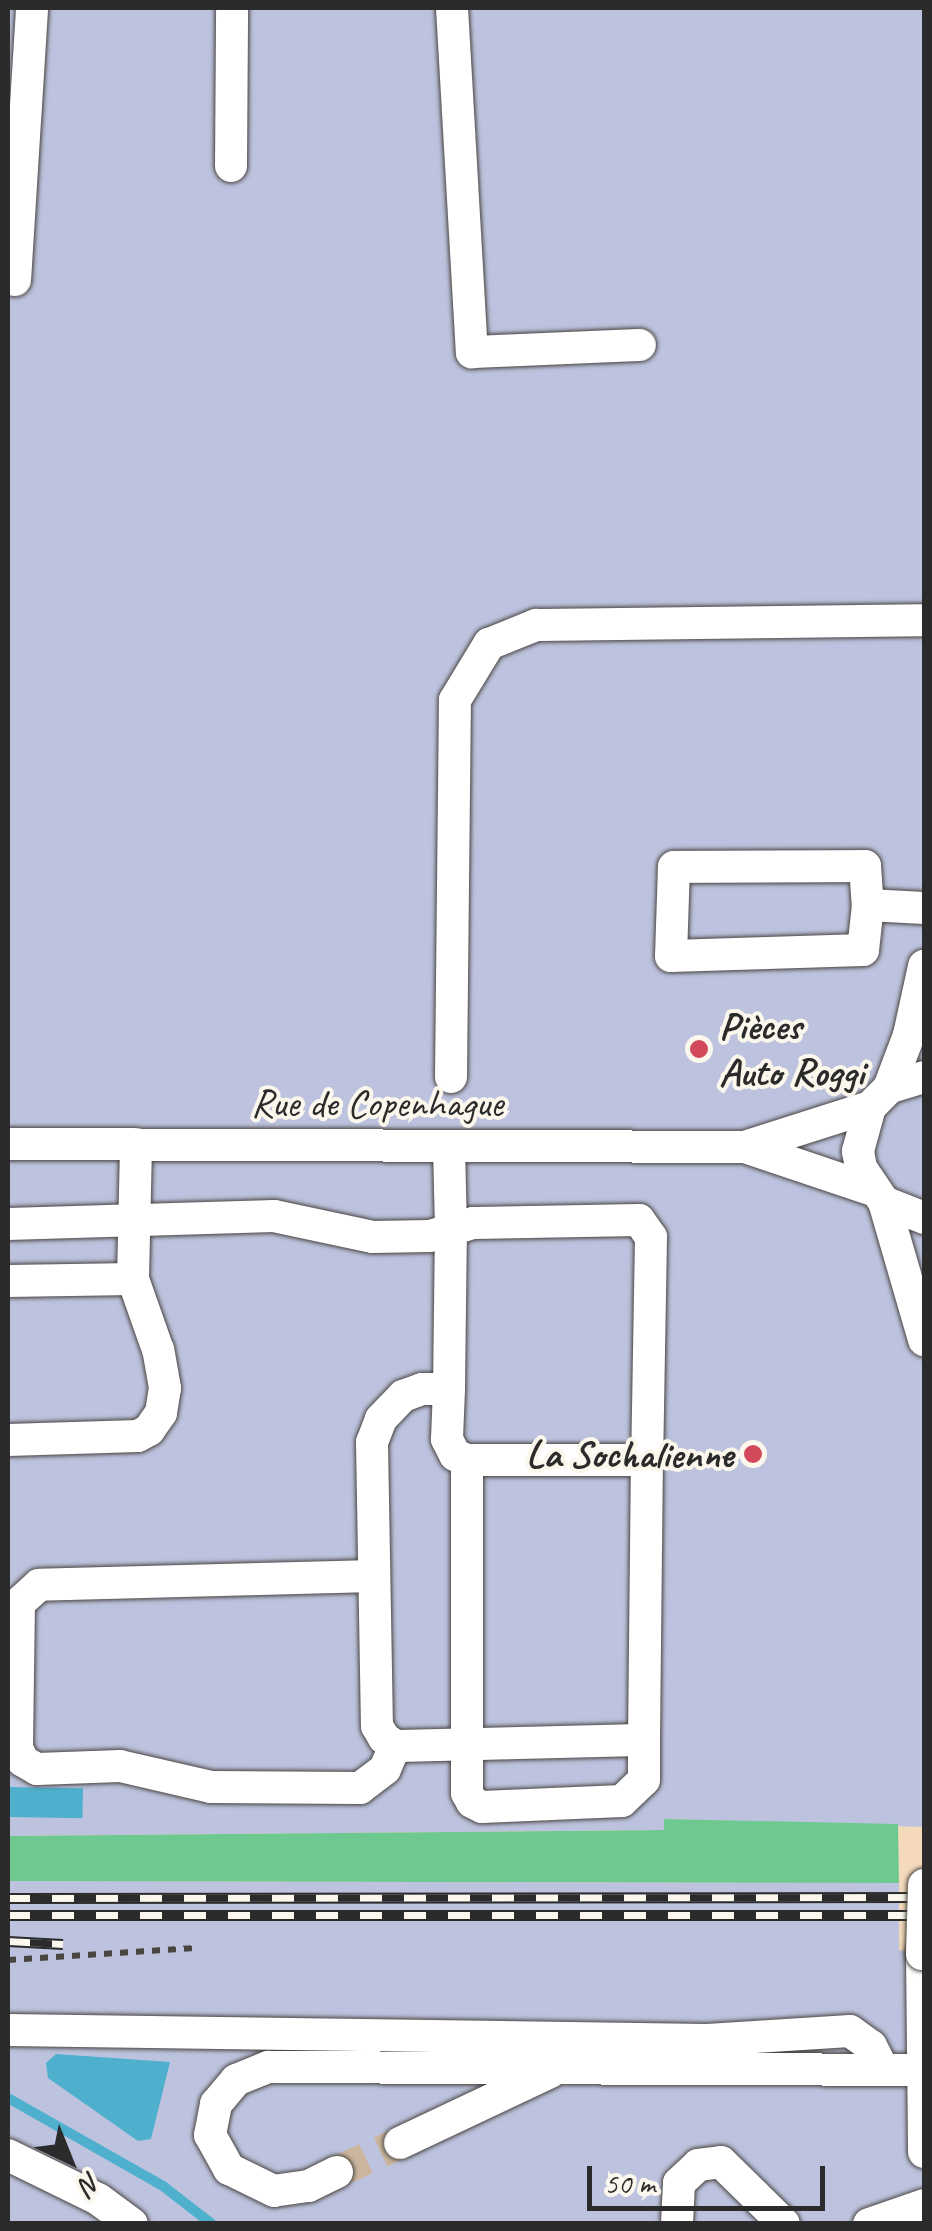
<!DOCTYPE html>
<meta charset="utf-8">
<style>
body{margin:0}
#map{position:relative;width:932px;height:2231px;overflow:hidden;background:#f4d9bb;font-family:Caveat,sans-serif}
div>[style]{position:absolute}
.industrial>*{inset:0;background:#bdc3de}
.green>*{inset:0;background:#6ec990}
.water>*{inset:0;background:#4eb0cd;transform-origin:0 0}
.stream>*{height:10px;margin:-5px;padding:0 5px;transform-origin:5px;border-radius:5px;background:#4eb0cd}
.minor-tunnel>*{height:32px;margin-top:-16px;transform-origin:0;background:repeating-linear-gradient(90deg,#ccb69e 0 32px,transparent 0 48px)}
.path>*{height:6px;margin-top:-3px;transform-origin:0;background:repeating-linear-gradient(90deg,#494541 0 8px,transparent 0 16px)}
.roads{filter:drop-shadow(0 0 2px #494541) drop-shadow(0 0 2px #494541)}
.minor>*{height:32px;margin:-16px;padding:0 16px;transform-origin:16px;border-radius:16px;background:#fff}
.rail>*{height:11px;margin-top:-5.5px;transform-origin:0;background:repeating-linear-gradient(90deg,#fbf7ec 0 22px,#2b2b2b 0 44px);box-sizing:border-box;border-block:2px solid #2b2b2b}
.bridges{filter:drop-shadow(0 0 2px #494541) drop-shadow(0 0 2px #494541)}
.minor-bridge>*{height:32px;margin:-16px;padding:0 16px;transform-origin:16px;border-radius:16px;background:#fff}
.dots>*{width:28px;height:28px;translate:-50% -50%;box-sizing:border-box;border:5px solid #fbf7ec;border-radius:50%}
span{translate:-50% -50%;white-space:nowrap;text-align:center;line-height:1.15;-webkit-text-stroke:8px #fbf7ec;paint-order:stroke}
.poi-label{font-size:40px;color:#2b2b2b;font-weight:700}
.left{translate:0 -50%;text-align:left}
.right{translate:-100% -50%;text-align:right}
.street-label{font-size:40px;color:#2b2b2b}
.frame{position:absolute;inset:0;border:10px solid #2b2b2b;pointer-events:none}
.north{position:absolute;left:20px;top:2111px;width:100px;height:100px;-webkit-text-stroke:8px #fbf7ec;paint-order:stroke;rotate:137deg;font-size:28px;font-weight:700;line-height:40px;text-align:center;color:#2b2b2b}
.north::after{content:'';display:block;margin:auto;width:35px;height:45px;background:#2b2b2b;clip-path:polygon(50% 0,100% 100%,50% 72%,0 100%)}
.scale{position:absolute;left:587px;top:2166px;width:238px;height:45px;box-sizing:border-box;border:5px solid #2b2b2b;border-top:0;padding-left:12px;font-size:30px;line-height:35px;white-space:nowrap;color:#2b2b2b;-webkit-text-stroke:8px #fbf7ec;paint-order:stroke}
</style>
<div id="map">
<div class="industrial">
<div style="clip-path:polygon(8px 8px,924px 8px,924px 1827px,665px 1819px,664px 1830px,8px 1836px)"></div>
<div style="clip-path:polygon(8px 1881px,899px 1883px,899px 1950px,924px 1954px,924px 2223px,8px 2224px)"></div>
</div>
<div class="green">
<div style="clip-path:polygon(664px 1819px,898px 1824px,899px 1883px,8px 1881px,8px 1836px,664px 1830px)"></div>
</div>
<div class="water">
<div style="left:8px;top:1787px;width:75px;height:30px;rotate:1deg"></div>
<div style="clip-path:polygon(56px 2054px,170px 2062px,151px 2139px,138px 2141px,48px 2078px,46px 2063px)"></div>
</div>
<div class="stream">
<div style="left:8px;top:2098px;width:178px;rotate:29.6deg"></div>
<div style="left:163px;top:2186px;width:62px;rotate:37.8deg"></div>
</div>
<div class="minor-tunnel">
<div style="left:337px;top:2172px;width:69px;rotate:-24.7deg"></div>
</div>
<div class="path">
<div style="left:8px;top:1960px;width:187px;rotate:-3.7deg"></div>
</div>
<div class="roads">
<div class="minor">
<div style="left:452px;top:8px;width:345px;rotate:86.7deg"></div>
<div style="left:472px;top:352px;width:168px;rotate:-2.4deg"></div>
<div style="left:231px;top:166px;width:158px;rotate:-89.6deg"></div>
<div style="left:15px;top:280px;width:273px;rotate:-86.4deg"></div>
<div style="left:865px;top:866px;width:39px;rotate:86deg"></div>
<div style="left:868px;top:905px;width:45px;rotate:96.3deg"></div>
<div style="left:863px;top:950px;width:192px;rotate:178.2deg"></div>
<div style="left:671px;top:956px;width:89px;rotate:-88.1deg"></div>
<div style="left:674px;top:867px;width:191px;rotate:-0.3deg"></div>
<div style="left:868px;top:905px;width:56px;rotate:3.1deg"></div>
<div style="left:451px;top:1077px;width:377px;rotate:-89.4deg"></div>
<div style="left:455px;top:700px;width:66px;rotate:-58.7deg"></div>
<div style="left:489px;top:644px;width:51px;rotate:-22deg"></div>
<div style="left:536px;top:625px;width:388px;rotate:-0.7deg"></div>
<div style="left:924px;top:1077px;width:37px;rotate:163deg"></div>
<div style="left:889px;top:1088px;width:27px;rotate:135deg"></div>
<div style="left:870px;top:1107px;width:46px;rotate:105.3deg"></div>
<div style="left:858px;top:1151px;width:17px;rotate:80deg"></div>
<div style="left:861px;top:1168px;width:41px;rotate:55.9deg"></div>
<div style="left:884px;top:1202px;width:43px;rotate:21.8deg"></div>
<div style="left:889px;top:1088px;width:57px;rotate:-69.3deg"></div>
<div style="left:909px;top:1035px;width:71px;rotate:-77.7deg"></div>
<div style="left:870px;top:1107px;width:131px;rotate:162.3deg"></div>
<div style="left:745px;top:1147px;width:135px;rotate:18.6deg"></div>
<div style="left:8px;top:1144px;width:737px;rotate:0.23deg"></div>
<div style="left:884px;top:1202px;width:144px;rotate:73.8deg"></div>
<div style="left:8px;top:1224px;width:266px;rotate:-1.7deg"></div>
<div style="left:274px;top:1216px;width:101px;rotate:12deg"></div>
<div style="left:373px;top:1237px;width:57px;rotate:-1deg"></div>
<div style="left:430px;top:1236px;width:45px;rotate:-16.8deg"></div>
<div style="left:473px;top:1223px;width:166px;rotate:-1deg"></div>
<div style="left:639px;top:1220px;width:21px;rotate:55deg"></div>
<div style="left:651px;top:1237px;width:223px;rotate:91deg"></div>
<div style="left:8px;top:1281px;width:125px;rotate:-0.9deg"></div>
<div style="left:449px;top:1389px;width:27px;rotate:180deg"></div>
<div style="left:422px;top:1389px;width:20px;rotate:160deg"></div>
<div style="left:403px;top:1396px;width:32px;rotate:134deg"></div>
<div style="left:381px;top:1419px;width:25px;rotate:111deg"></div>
<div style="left:372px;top:1442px;width:284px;rotate:89deg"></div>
<div style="left:377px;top:1726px;width:14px;rotate:60deg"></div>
<div style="left:384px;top:1738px;width:14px;rotate:36deg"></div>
<div style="left:395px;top:1746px;width:249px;rotate:-1.4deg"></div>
<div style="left:644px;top:1740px;width:280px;rotate:-89.4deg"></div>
<div style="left:647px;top:1460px;width:180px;rotate:180deg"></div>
<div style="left:467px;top:1460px;width:13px;rotate:-157deg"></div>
<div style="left:455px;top:1455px;width:18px;rotate:-117deg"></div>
<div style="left:447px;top:1439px;width:50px;rotate:-87.7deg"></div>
<div style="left:449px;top:1389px;width:160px;rotate:-89.3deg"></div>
<div style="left:451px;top:1229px;width:83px;rotate:-91.4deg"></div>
<div style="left:8px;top:1440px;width:130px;rotate:-1.8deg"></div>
<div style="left:138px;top:1436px;width:13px;rotate:-29deg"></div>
<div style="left:149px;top:1430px;width:21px;rotate:-55deg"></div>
<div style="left:161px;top:1413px;width:25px;rotate:-81deg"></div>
<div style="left:165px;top:1388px;width:39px;rotate:-100deg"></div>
<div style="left:158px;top:1350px;width:75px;rotate:-109.4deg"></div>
<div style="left:133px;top:1279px;width:135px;rotate:-88.7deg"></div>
<div style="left:467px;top:1460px;width:333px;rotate:90deg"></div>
<div style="left:467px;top:1793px;width:10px;rotate:61deg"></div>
<div style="left:472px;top:1802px;width:11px;rotate:27deg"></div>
<div style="left:482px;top:1807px;width:140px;rotate:-2.5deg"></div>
<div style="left:622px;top:1801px;width:30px;rotate:-44deg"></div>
<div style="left:644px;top:1780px;width:40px;rotate:-90deg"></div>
<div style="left:374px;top:1576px;width:335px;rotate:178.5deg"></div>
<div style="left:39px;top:1585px;width:27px;rotate:138deg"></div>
<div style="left:19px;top:1603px;width:145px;rotate:90.8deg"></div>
<div style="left:17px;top:1748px;width:14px;rotate:65deg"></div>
<div style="left:23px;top:1761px;width:16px;rotate:30deg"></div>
<div style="left:37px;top:1769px;width:83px;rotate:-2.1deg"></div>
<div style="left:120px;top:1766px;width:93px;rotate:13deg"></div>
<div style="left:211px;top:1787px;width:149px;rotate:0.4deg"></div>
<div style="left:360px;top:1788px;width:31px;rotate:-37deg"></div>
<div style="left:385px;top:1769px;width:25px;rotate:-67deg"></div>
<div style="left:922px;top:1954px;width:198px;rotate:89.4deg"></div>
<div style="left:8px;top:2030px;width:699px;rotate:0.82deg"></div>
<div style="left:707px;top:2040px;width:143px;rotate:-3.6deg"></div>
<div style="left:850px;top:2031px;width:26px;rotate:36deg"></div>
<div style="left:871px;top:2046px;width:27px;rotate:63deg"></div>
<div style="left:400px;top:2143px;width:166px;rotate:-25.3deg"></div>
<div style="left:8px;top:2155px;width:100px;rotate:26.1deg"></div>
<div style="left:98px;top:2199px;width:42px;rotate:36.3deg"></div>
<div style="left:337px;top:2172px;width:32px;rotate:154deg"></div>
<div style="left:308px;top:2186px;width:34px;rotate:172deg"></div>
<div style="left:274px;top:2191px;width:50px;rotate:-153.9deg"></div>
<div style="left:229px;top:2169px;width:39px;rotate:-119deg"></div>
<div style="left:210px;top:2135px;width:32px;rotate:-79deg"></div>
<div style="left:216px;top:2104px;width:31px;rotate:-50deg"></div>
<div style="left:236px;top:2080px;width:35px;rotate:-22deg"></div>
<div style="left:268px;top:2067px;width:655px;rotate:0.26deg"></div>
<div style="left:677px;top:2224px;width:41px;rotate:-87.2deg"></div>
<div style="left:679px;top:2183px;width:26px;rotate:-43deg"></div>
<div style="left:698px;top:2165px;width:23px;rotate:-7deg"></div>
<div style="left:721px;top:2162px;width:88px;rotate:44.5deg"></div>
<div style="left:869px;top:2224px;width:58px;rotate:-19.1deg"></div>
</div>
</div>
<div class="rail">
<div style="left:8px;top:1898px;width:916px;rotate:-0.06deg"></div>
<div style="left:8px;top:1915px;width:916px"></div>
<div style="left:8px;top:1941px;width:55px;rotate:3.1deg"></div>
</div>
<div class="bridges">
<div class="minor-bridge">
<div style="left:922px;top:1954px;width:69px;rotate:-88.3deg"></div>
</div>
</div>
<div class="dots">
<div style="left:699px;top:1049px;background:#d1495b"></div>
<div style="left:753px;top:1454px;background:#d1495b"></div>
</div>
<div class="poi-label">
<span class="left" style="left:719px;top:1049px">Pièces<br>Auto Roggi</span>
<span class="right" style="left:733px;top:1454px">La Sochalienne</span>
</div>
<div class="street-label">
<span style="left:377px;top:1103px">Rue de Copenhague</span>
</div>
<div class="frame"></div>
<div class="north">N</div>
<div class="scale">50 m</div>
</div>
